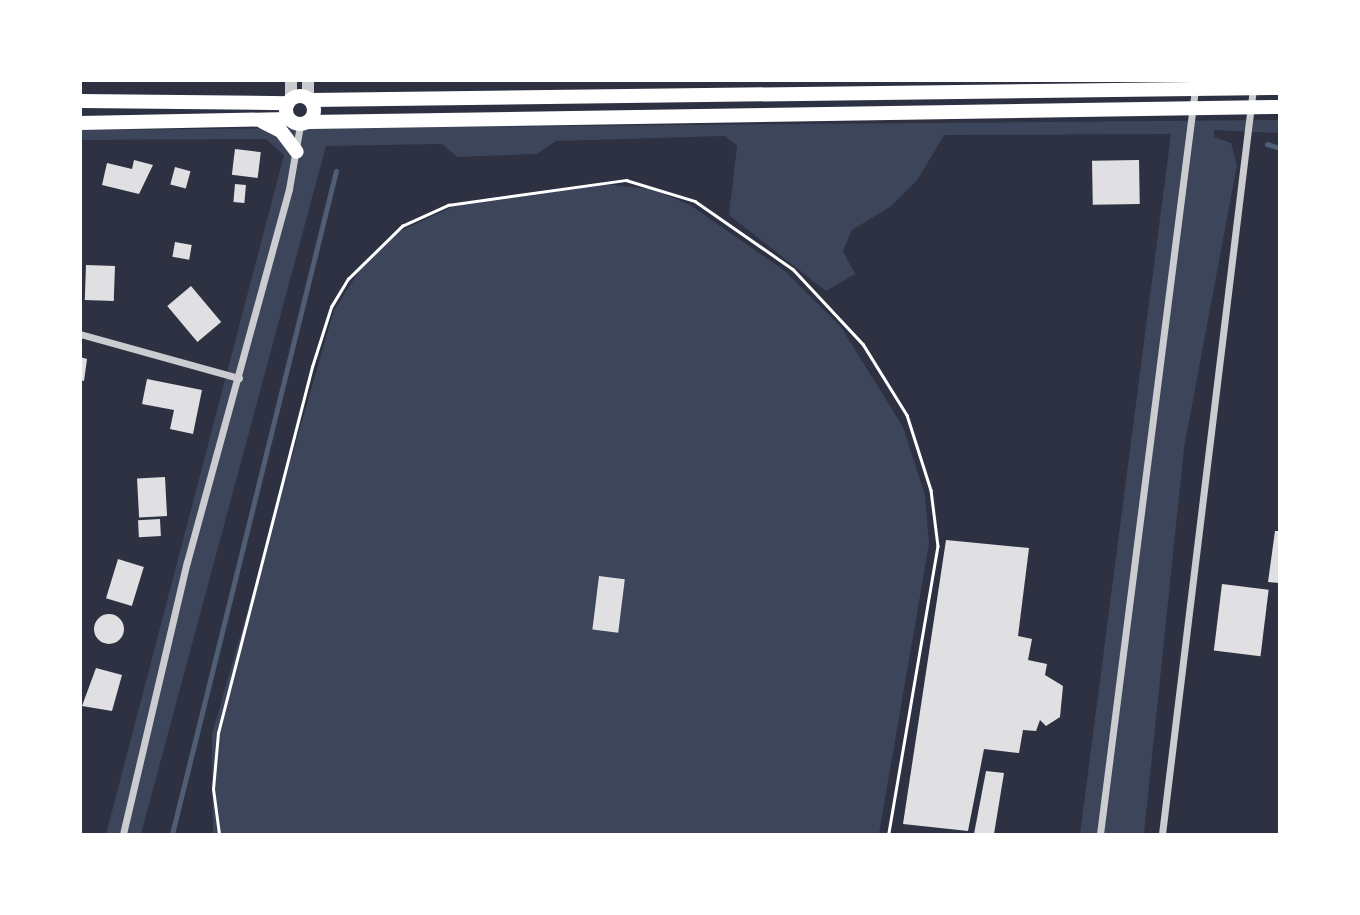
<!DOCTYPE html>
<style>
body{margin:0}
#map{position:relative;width:1360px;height:915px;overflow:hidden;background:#2d3142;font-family:"Source Sans 3",sans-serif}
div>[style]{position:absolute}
.green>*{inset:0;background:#3c4559}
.stream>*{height:5px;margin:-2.5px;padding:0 2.5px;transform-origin:2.5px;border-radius:2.5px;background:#4f5d75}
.building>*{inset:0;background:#e0e0e3;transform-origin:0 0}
.round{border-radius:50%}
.path>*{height:2.5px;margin:-1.25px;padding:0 1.25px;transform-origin:1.25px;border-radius:1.25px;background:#fff}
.minor>*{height:7px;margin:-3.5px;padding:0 3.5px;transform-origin:3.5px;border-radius:3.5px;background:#caccd0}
.tertiary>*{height:12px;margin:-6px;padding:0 6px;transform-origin:6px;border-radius:6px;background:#caccd0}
.secondary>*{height:14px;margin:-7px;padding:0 7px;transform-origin:7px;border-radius:7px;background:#fff}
.secondary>.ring{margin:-7px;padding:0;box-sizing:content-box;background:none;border:14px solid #fff;border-radius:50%}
span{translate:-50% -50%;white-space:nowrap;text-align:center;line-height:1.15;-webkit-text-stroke:7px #fff;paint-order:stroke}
.frame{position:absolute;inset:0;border:82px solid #fff;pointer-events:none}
</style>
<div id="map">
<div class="green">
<div style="clip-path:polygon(1279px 120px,1279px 133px,1214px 130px,1214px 137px,1231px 143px,1237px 165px,1184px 448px,1144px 834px,1080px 834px,1171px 134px,944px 135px,918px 179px,890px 207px,852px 230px,843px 251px,855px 274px,826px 291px,729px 215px,737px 146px,725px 136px,556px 141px,537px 154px,457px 157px,442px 144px,326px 146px,141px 834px,106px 834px,284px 155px,266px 139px,81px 140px,80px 130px)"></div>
<div style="clip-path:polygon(605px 184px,652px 189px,690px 205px,785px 271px,841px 327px,903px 427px,925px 495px,929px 544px,879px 834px,213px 834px,212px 734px,334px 310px,363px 265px,400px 231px,452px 207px)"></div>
</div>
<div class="stream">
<div style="left:1267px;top:144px;width:14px;rotate:17deg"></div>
<div style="left:172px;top:834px;width:683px;rotate:-76.11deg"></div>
</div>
<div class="building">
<div style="left:235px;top:149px;width:26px;height:26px;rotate:7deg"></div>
<div style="clip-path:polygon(134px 160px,153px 165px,139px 194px,102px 185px,107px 163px,132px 169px)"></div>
<div style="left:1139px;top:160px;width:44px;height:47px;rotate:89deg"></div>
<div style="left:175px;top:167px;width:16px;height:18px;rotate:15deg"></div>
<div style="left:235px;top:184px;width:11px;height:18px;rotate:5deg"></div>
<div style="left:175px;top:242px;width:17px;height:15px;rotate:10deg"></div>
<div style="left:86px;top:265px;width:29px;height:35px;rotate:2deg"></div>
<div style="left:191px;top:286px;width:47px;height:31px;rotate:50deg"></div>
<div style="clip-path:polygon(80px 357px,87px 359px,84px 381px,80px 380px)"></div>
<div style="clip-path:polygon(147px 379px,202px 390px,193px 434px,170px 429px,174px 410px,142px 404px)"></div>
<div style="left:165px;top:477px;width:39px;height:28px;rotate:87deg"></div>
<div style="left:160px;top:519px;width:17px;height:22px;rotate:87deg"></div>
<div style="clip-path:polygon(1275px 531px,1280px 531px,1280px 583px,1268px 582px)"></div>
<div style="clip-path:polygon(946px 540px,1029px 548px,1018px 636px,1032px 639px,1028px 660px,1047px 664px,1045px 675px,1063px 686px,1060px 717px,1046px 726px,1040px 720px,1036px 731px,1023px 730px,1019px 753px,984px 749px,968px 831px,903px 824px)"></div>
<div style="left:118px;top:559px;width:27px;height:41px;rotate:17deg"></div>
<div style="left:599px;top:576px;width:26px;height:54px;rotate:7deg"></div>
<div style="left:1222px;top:584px;width:47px;height:67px;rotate:7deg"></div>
<div class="round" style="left:94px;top:614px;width:30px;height:30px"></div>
<div style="clip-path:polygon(96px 668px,122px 675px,112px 711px,82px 706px)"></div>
<div style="clip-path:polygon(986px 771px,1004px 773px,994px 834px,974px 834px)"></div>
</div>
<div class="path">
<div style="left:219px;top:834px;width:45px;rotate:-97.6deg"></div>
<div style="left:213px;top:789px;width:56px;rotate:-84.9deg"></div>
<div style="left:218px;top:733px;width:378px;rotate:-75.6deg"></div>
<div style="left:312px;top:367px;width:63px;rotate:-72.4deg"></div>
<div style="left:331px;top:307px;width:33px;rotate:-59deg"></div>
<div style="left:348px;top:279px;width:76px;rotate:-44.5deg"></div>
<div style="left:402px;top:226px;width:51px;rotate:-24.5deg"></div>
<div style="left:448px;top:205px;width:180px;rotate:-8deg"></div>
<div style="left:626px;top:180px;width:72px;rotate:16.9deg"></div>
<div style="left:695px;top:201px;width:119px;rotate:34.8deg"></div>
<div style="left:793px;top:269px;width:103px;rotate:47deg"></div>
<div style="left:863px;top:344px;width:84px;rotate:58.2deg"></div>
<div style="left:907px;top:415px;width:79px;rotate:72.3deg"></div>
<div style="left:931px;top:490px;width:56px;rotate:82.9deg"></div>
<div style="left:938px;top:546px;width:292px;rotate:99.7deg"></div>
</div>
<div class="minor">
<div style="left:80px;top:334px;width:165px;rotate:15.5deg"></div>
<div style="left:123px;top:834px;width:279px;rotate:-76.8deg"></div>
<div style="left:187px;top:562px;width:387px;rotate:-74.7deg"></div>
<div style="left:289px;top:189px;width:65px;rotate:-80.2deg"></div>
<div style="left:1100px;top:834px;width:751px;rotate:-82.73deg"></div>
<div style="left:1162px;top:834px;width:751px;rotate:-83.04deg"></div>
</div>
<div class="tertiary">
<div style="left:308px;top:80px;width:19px;rotate:90deg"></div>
<div style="left:291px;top:100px;width:20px;rotate:-90deg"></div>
</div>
<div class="secondary">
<div class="ring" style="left:286px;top:96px;width:14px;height:14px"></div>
<div style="left:310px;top:100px;width:970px;rotate:-0.71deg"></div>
<div style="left:80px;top:101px;width:208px;rotate:0.6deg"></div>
<div style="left:263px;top:122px;width:20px;rotate:27deg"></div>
<div style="left:281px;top:131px;width:26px;rotate:53deg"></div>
<div style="left:309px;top:122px;width:971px;rotate:-0.89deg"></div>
<div style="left:80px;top:123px;width:209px;rotate:-1.1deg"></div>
</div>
<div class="frame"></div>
</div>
